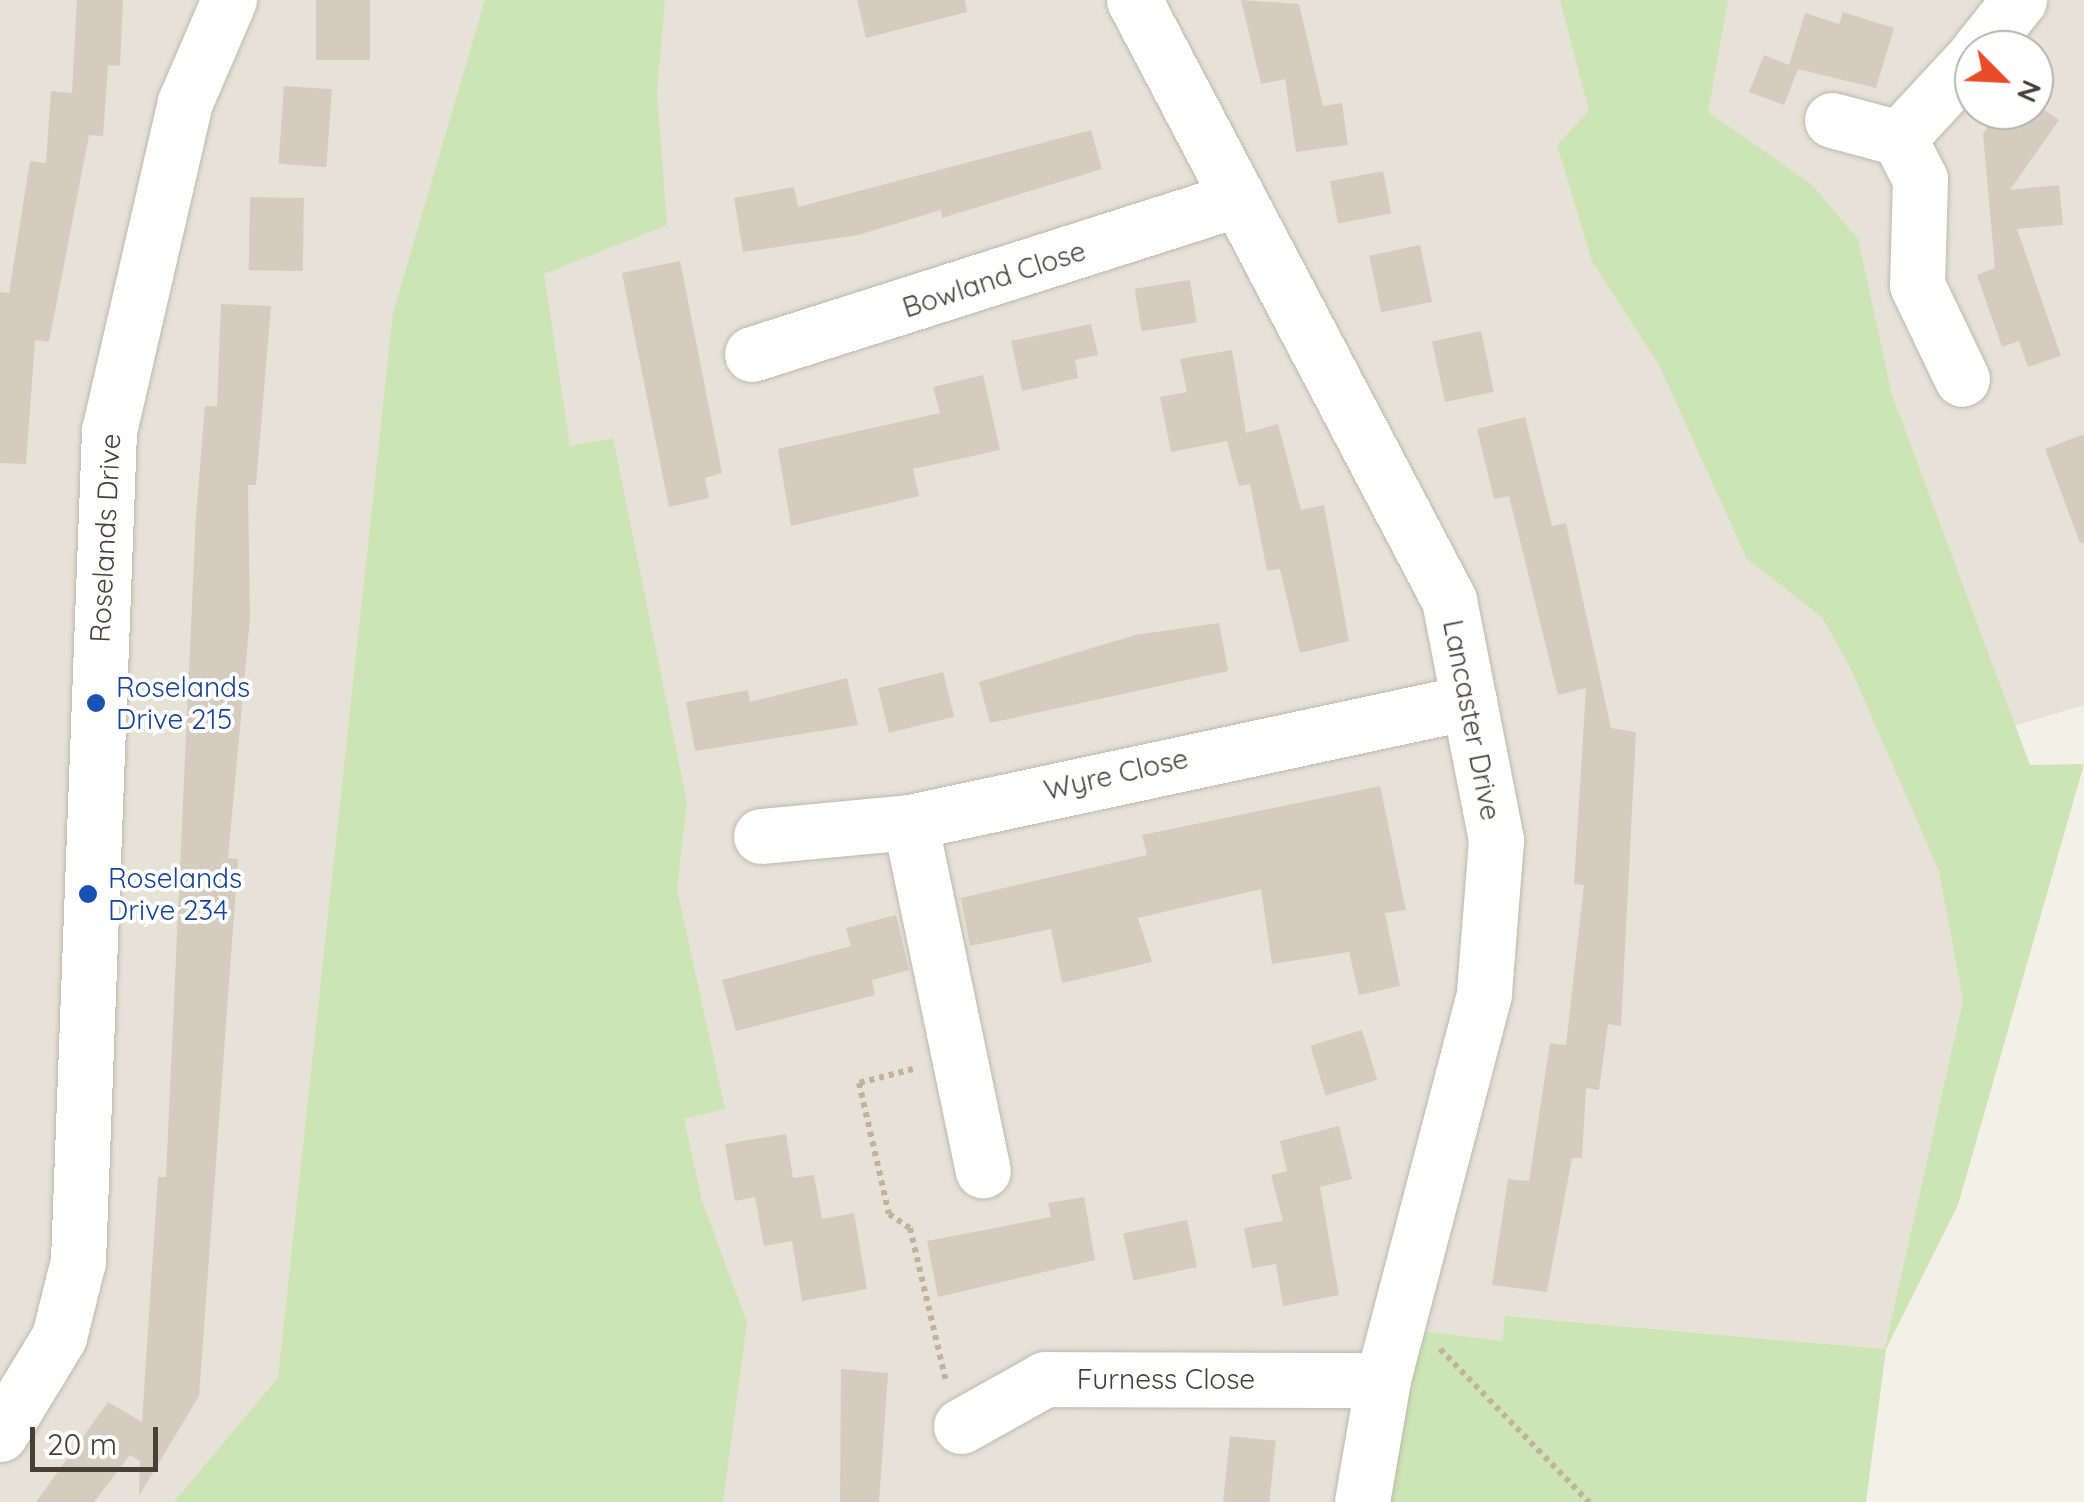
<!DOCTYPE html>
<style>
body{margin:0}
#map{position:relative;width:2084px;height:1502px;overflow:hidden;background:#f3f0e8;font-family:Quicksand,sans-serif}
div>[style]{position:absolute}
.residential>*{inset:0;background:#e6e2d7}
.green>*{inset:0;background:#cde4b4}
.building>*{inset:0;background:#d4ccbf;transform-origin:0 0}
.path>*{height:6px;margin-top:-3px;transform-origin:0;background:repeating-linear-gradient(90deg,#beb49e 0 5px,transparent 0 10px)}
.roads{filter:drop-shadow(0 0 2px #beb8ac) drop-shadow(0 0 2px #beb8ac)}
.minor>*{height:55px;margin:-27.5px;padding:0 27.5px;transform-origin:27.5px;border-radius:27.5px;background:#fff}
.dots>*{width:28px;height:28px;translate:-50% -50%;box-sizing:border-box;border:5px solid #fff;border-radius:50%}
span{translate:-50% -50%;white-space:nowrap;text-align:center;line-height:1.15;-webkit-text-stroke:8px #fff;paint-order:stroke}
.street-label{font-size:28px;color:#464137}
.transit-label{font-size:28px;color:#164399}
.left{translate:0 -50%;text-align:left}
.north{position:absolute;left:1954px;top:30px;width:100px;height:100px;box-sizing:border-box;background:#fff;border:2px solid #b5b3af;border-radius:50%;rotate:114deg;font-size:28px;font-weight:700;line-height:40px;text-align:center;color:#464137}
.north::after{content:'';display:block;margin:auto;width:35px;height:45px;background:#e94c29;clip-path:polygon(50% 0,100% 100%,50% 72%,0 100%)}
.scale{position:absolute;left:30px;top:1427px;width:128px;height:45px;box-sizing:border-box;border:5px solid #464137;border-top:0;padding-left:12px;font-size:30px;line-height:35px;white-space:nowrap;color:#464137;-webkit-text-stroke:8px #fff;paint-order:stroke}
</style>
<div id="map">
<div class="residential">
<div style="clip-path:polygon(evenodd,0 0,2084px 0,2084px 705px,1978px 737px,1963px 1000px,1886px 1349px,1505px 1316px,1502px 1341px,1392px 1327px,1356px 1502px,0 1502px,0 0,1974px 50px,2034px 50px,2034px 110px,1974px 110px,1974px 50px)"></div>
</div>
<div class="green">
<div style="clip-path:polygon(485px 0,665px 0,657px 93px,667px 225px,544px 274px,570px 446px,613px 438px,687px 803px,677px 889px,725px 1109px,684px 1119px,702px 1201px,747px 1322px,723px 1502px,174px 1502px,278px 1378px,393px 313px)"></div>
<div style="clip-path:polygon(1560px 0,1728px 0,1708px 112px,1811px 184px,1858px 239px,1892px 395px,2030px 765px,2084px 764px,1958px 1205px,1886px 1349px,1866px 1502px,1368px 1502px,1400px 1328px,1502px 1341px,1505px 1316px,1885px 1349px,1963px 1000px,1939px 871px,1850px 667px,1822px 617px,1747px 559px,1659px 365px,1592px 261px,1557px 145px,1589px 111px)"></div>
</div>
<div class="building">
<div style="clip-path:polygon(77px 0,123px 0,120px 66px,108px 65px,103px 136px,89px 135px,49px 342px,35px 340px,26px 464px,0 463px,0 292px,9px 293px,30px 161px,46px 163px,51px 91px,72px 93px)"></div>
<div style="left:316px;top:0;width:54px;height:60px"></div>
<div style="clip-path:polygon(857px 0,965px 0,967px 12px,866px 38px)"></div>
<div style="clip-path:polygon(1241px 0,1299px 4px,1323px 106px,1342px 103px,1348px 145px,1296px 152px,1285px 79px,1261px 84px)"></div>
<div style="clip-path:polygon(1843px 12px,1894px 28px,1876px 88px,1798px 69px,1784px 105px,1749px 92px,1764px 55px,1789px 65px,1805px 13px,1839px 24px)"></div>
<div style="left:284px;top:86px;width:48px;height:78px;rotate:4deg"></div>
<div style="clip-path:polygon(2034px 103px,2059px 120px,2010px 190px,2059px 185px,2063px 225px,2017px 229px,2061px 356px,2028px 367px,2019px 341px,2002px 347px,1977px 275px,1995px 268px,1983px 134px,1991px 122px,1977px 112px)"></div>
<div style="clip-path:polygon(1091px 130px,1102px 169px,942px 218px,941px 210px,858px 235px,743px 252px,734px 198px,794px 187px,798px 207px)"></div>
<div style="left:1383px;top:171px;width:43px;height:54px;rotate:79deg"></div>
<div style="left:304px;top:198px;width:73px;height:54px;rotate:91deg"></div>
<div style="left:1420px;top:245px;width:58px;height:52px;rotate:78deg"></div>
<div style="clip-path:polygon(680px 261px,722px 473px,705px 478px,709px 498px,669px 507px,622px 273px)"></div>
<div style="left:1190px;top:280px;width:43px;height:56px;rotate:81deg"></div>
<div style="clip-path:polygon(221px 304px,271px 306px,256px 485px,248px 485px,250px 618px,228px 858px,238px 859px,199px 1396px,139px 1496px,140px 1461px,130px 1455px,94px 1502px,36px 1502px,108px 1402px,142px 1422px,158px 1177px,166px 1177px,196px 516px,205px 406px,217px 406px)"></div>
<div style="clip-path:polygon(1091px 324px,1098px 355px,1075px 360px,1078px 378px,1022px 391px,1011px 341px)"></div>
<div style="left:1481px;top:331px;width:62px;height:50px;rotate:78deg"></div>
<div style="clip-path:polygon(1232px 350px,1246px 433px,1278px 424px,1301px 510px,1324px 505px,1349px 641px,1300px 653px,1280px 569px,1267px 571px,1250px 484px,1239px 486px,1227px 441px,1171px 452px,1160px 397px,1187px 392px,1180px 359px)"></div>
<div style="clip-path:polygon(983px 375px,1000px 450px,913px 469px,919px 496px,791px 526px,778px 449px,940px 413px,933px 387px)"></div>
<div style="clip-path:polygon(1525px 417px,1552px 526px,1566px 523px,1611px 728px,1636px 732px,1621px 1026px,1608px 1024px,1599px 1090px,1586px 1088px,1582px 1158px,1572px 1158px,1547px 1292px,1492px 1285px,1508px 1179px,1529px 1181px,1550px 1043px,1566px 1045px,1584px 885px,1574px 884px,1586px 688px,1558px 695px,1509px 496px,1494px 499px,1477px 429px)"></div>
<div style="clip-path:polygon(2084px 434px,2084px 542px,2080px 543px,2045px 449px)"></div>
<div style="clip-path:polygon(1219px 623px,1228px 671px,990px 723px,979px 682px,1135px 635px)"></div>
<div style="left:943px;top:672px;width:46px;height:67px;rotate:76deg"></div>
<div style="clip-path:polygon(847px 678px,858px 725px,695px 751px,686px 702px,748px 690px,750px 702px)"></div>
<div style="clip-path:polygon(1380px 786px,1406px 910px,1385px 913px,1400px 986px,1359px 995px,1349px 952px,1272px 964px,1261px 889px,1138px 918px,1152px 962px,1062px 983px,1051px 929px,970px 946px,961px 898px,1147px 855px,1142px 835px)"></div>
<div style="clip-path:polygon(896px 915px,909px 970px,872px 980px,875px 995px,736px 1031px,722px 980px,851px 946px,846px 928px)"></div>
<div style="left:1362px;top:1030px;width:52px;height:54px;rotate:73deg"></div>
<div style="clip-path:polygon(1339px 1126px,1352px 1179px,1320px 1187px,1339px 1295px,1283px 1306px,1276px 1264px,1252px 1268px,1244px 1228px,1283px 1221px,1271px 1175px,1287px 1171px,1280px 1141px)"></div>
<div style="clip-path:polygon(786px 1134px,793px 1178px,814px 1175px,822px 1219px,854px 1213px,867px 1289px,802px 1301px,792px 1241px,764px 1246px,755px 1197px,735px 1201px,725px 1144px)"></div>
<div style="clip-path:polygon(1084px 1197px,1095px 1260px,938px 1297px,927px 1241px,1051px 1217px,1048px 1203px)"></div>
<div style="left:1187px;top:1220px;width:48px;height:65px;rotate:78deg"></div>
<div style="clip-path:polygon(841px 1369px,888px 1373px,879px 1502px,840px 1502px)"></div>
<div style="left:1230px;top:1436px;width:46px;height:66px;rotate:6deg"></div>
</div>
<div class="path">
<div style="left:913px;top:1069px;width:56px;rotate:165.5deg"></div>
<div style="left:859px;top:1083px;width:134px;rotate:77.1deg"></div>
<div style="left:889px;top:1214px;width:25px;rotate:34deg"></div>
<div style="left:910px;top:1228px;width:157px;rotate:76.8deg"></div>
<div style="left:1440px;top:1349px;width:214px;rotate:45.8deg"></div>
</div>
<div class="roads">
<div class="minor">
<div style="left:1134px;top:0;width:678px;rotate:62.3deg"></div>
<div style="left:1449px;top:600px;width:245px;rotate:78.9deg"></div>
<div style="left:1496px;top:840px;width:154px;rotate:94.5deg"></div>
<div style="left:1484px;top:994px;width:399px;rotate:104.7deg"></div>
<div style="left:1383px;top:1380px;width:124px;rotate:99.8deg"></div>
<div style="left:1979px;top:50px;width:64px;rotate:-51.3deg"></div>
<div style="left:1832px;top:120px;width:69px;rotate:15deg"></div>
<div style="left:1899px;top:138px;width:110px;rotate:-47.2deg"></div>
<div style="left:1899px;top:138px;width:46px;rotate:62.9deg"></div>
<div style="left:1920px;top:179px;width:106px;rotate:91.6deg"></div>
<div style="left:1917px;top:285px;width:104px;rotate:64.4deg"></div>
<div style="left:752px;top:354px;width:507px;rotate:-17.68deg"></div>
<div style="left:910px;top:822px;width:356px;rotate:78.2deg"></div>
<div style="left:761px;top:836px;width:150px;rotate:-5.4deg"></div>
<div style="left:910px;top:822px;width:572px;rotate:-12.12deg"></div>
<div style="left:961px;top:1426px;width:96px;rotate:-29.2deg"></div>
<div style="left:1045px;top:1379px;width:338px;rotate:0.2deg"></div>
<div style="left:0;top:1434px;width:114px;rotate:-58.7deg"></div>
<div style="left:59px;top:1337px;width:78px;rotate:-76deg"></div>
<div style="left:78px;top:1261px;width:831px;rotate:-87.86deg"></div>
<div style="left:109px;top:431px;width:338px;rotate:-77deg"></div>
<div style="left:185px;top:102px;width:111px;rotate:-66.7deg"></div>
</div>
</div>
<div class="dots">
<div style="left:96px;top:703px;background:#1a4fb4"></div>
<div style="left:88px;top:894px;background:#1a4fb4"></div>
</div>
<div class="street-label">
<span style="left:994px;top:279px;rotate:-18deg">Bowland Close</span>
<span style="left:105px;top:538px;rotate:-87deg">Roselands Drive</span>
<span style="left:1472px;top:720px;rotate:79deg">Lancaster Drive</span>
<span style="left:1116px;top:774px;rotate:-13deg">Wyre Close</span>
<span style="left:1166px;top:1379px">Furness Close</span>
</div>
<div class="transit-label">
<span class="left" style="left:116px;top:703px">Roselands<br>Drive 215</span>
<span class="left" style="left:108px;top:894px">Roselands<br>Drive 234</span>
</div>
<div class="north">N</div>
<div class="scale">20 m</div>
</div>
